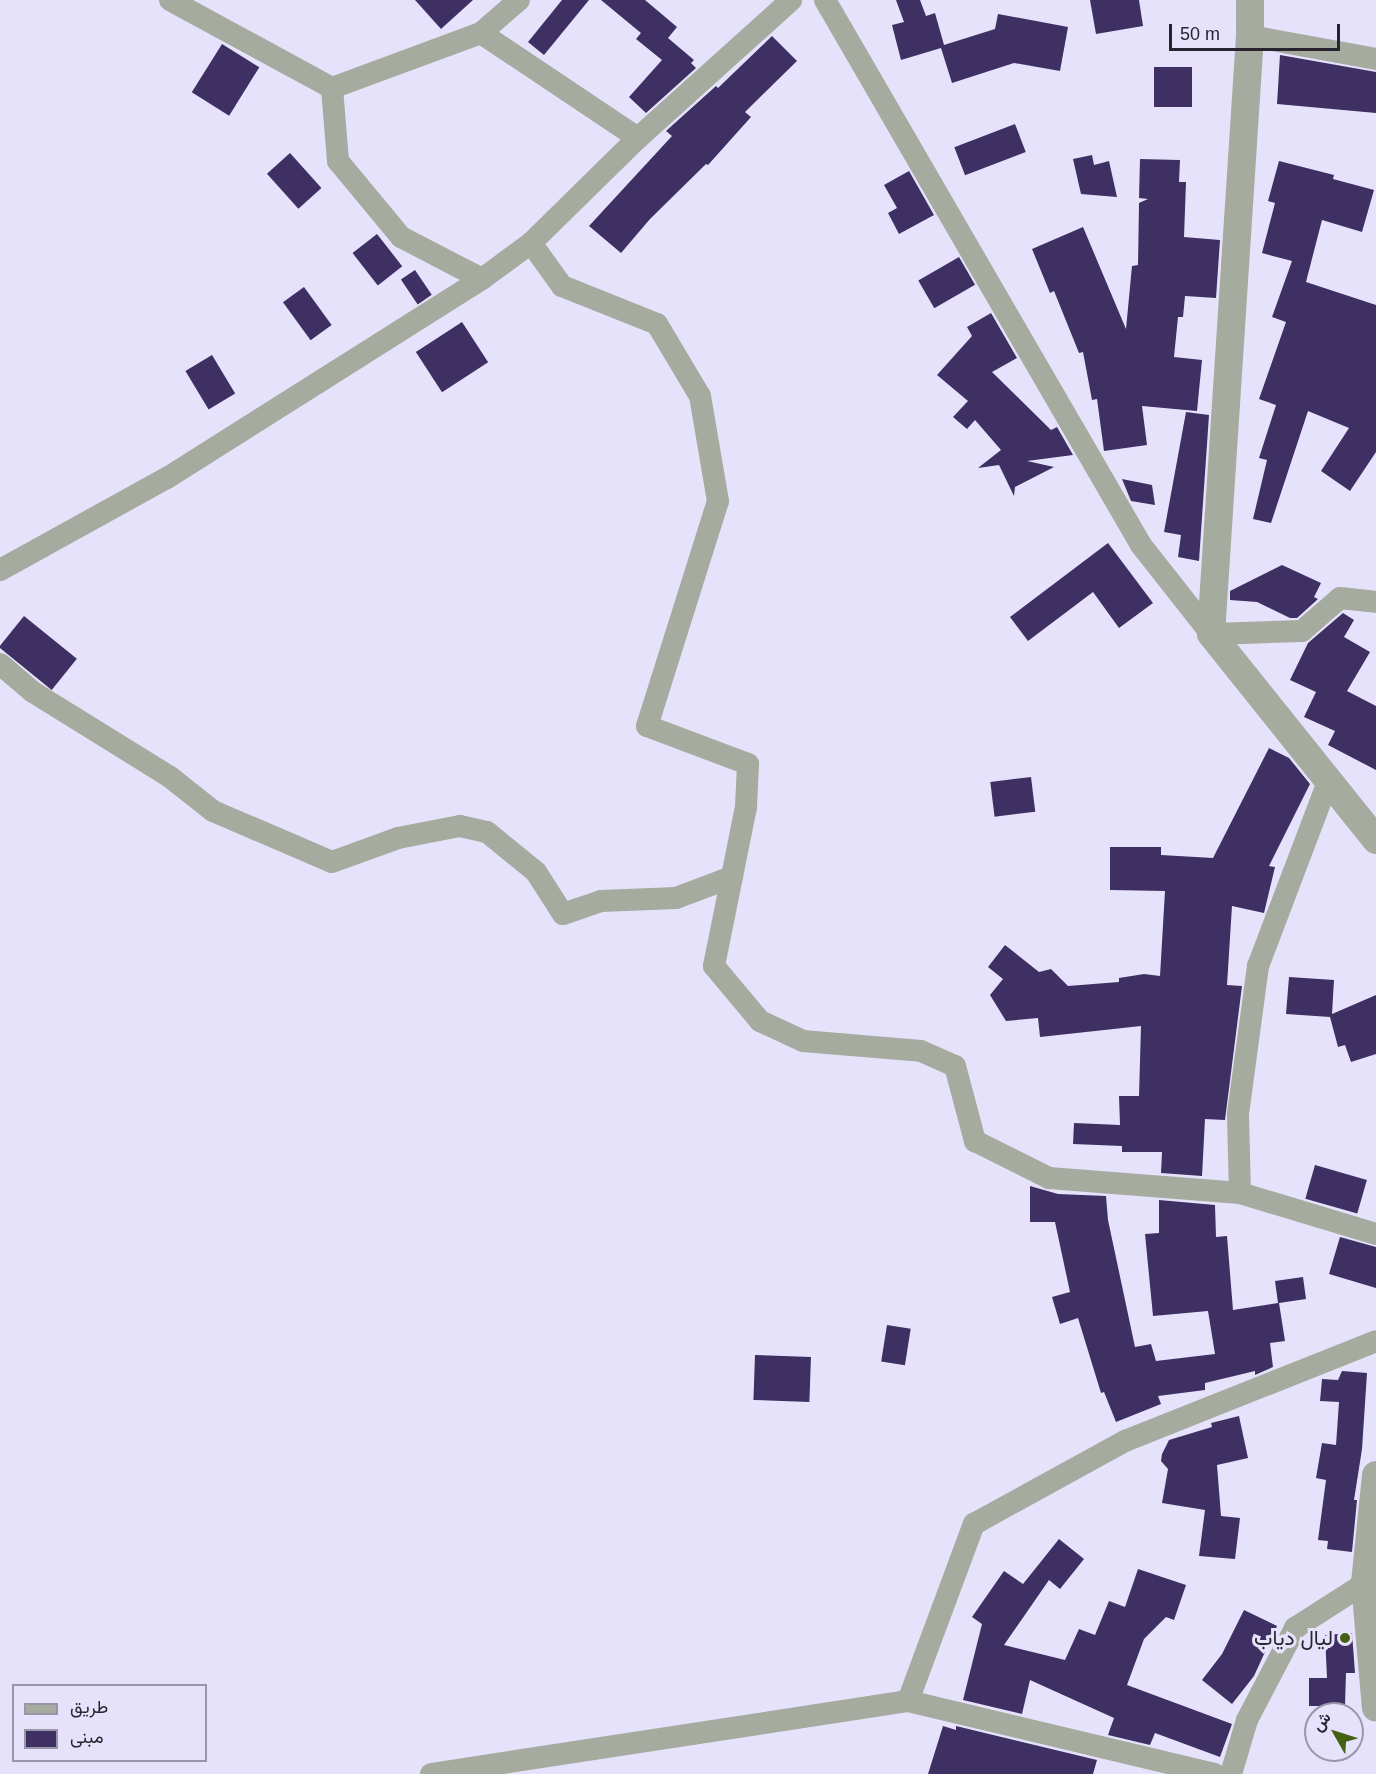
<!DOCTYPE html>
<meta charset="utf-8">
<style>
body{margin:0}
#map{position:relative;width:1376px;height:1774px;overflow:hidden;background:#e7e2fc;font-family:Helvetica,Vazirmatn,sans-serif}
div>[style]{position:absolute}
.building>*{inset:0;background:#3e3062;transform-origin:0 0}
.minor>*{height:22px;margin:-11px;padding:0 11px;transform-origin:11px;border-radius:11px;background:#a5ab9e}
.tertiary>*{height:28px;margin:-14px;padding:0 14px;transform-origin:14px;border-radius:14px;background:#a5ab9e}
.dots>*{width:16px;height:16px;translate:-50% -50%;box-sizing:border-box;border:3px solid #e7e2fc;border-radius:50%}
span{translate:-50% -50%;white-space:nowrap;text-align:center;line-height:1.15;-webkit-text-stroke:6px #e7e2fc;paint-order:stroke}
.poi-label{font-size:21px;color:#272430}
.right{translate:-100% -50%;text-align:right}
.legend{position:absolute;left:12px;top:1684px;width:195px;height:78px;box-sizing:border-box;background:#e7e2fc;border:2px solid #9a96aa;margin:0;padding:8px 10px;list-style:none;font-size:18px;color:#272430}
.legend li{display:flex;align-items:center;gap:12px;height:30px}
.legend b{width:30px;border:2px solid #9a96aa}
.north{position:absolute;left:1304px;top:1702px;width:60px;height:60px;box-sizing:border-box;background:#e7e2fc;border:2px solid #9a96aa;border-radius:50%;rotate:309deg;font-size:16px;font-weight:700;line-height:24px;text-align:center;color:#272430}
.north::after{content:'';display:block;margin:auto;width:21px;height:27px;background:#446113;clip-path:polygon(50% 0,100% 100%,50% 72%,0 100%)}
.scale{position:absolute;left:1169px;top:24px;width:171px;height:27px;box-sizing:border-box;border:3px solid #272430;border-top:0;padding-left:8px;font-size:18px;line-height:21px;white-space:nowrap;color:#272430;-webkit-text-stroke:4px #e7e2fc;paint-order:stroke}
</style>
<div id="map">
<div class="building">
<div style="clip-path:polygon(415px 0,473px 0,441px 29px)"></div>
<div style="clip-path:polygon(562px 0,589px 0,544px 55px,528px 42px)"></div>
<div style="clip-path:polygon(601px 0,645px 0,677px 27px,668px 38px,694px 60px,691px 63px,696px 68px,646px 113px,629px 97px,662px 60px,636px 39px,641px 33px)"></div>
<div style="clip-path:polygon(896px 0,920px 0,926px 16px,935px 13px,944px 45px,995px 29px,998px 14px,1068px 27px,1060px 71px,1014px 63px,952px 83px,941px 48px,901px 60px,892px 25px,904px 22px)"></div>
<div style="clip-path:polygon(1090px 0,1139px 0,1143px 26px,1096px 34px)"></div>
<div style="clip-path:polygon(772px 36px,797px 61px,745px 112px,751px 117px,708px 165px,706px 164px,650px 219px,621px 253px,589px 226px,672px 136px,666px 131px,716px 86px,718px 88px)"></div>
<div style="left:222px;top:44px;width:44px;height:57px;rotate:32deg"></div>
<div style="clip-path:polygon(1280px 55px,1376px 72px,1376px 113px,1277px 104px)"></div>
<div style="left:1192px;top:67px;width:40px;height:38px;rotate:90deg"></div>
<div style="left:1015px;top:124px;width:30px;height:65px;rotate:69deg"></div>
<div style="left:290px;top:153px;width:47px;height:31px;rotate:48deg"></div>
<div style="clip-path:polygon(1092px 155px,1094px 165px,1109px 161px,1117px 197px,1081px 194px,1073px 159px)"></div>
<div style="clip-path:polygon(1140px 159px,1180px 160px,1179px 182px,1186px 182px,1184px 237px,1220px 240px,1216px 298px,1185px 296px,1183px 317px,1178px 317px,1174px 357px,1202px 360px,1197px 411px,1142px 406px,1147px 445px,1104px 451px,1097px 399px,1092px 400px,1083px 352px,1079px 353px,1054px 291px,1050px 293px,1032px 249px,1083px 227px,1126px 329px,1132px 266px,1138px 265px,1139px 203px,1148px 199px,1139px 198px)"></div>
<div style="clip-path:polygon(1279px 161px,1334px 175px,1333px 179px,1374px 190px,1362px 232px,1322px 220px,1306px 282px,1376px 305px,1376px 452px,1350px 491px,1321px 471px,1349px 428px,1308px 411px,1271px 523px,1253px 519px,1267px 460px,1259px 458px,1276px 405px,1259px 399px,1286px 322px,1272px 317px,1292px 261px,1262px 253px,1275px 203px,1268px 201px)"></div>
<div style="clip-path:polygon(909px 171px,934px 215px,899px 234px,888px 213px,897px 208px,884px 185px)"></div>
<div style="left:377px;top:234px;width:41px;height:31px;rotate:52deg"></div>
<div style="left:959px;top:257px;width:32px;height:47px;rotate:60deg"></div>
<div style="left:415px;top:270px;width:30px;height:17px;rotate:56deg"></div>
<div style="left:304px;top:287px;width:47px;height:26px;rotate:54deg"></div>
<div style="clip-path:polygon(991px 313px,1017px 358px,992px 372px,1051px 430px,1057px 427px,1073px 455px,1027px 461px,1054px 467px,1015px 487px,1014px 496px,999px 465px,978px 468px,1001px 450px,975px 420px,967px 429px,953px 417px,968px 401px,937px 375px,972px 336px,967px 327px)"></div>
<div style="left:462px;top:322px;width:48px;height:55px;rotate:57deg"></div>
<div style="left:212px;top:355px;width:45px;height:31px;rotate:59deg"></div>
<div style="clip-path:polygon(1186px 412px,1209px 415px,1199px 561px,1178px 557px,1181px 535px,1164px 532px)"></div>
<div style="clip-path:polygon(1122px 479px,1152px 485px,1155px 505px,1131px 501px)"></div>
<div style="clip-path:polygon(1108px 543px,1153px 603px,1119px 628px,1093px 592px,1028px 641px,1010px 617px)"></div>
<div style="clip-path:polygon(1282px 565px,1321px 583px,1314px 597px,1318px 599px,1297px 618px,1290px 618px,1257px 602px,1230px 600px,1230px 591px)"></div>
<div style="clip-path:polygon(1343px 613px,1354px 620px,1344px 637px,1370px 652px,1347px 691px,1376px 706px,1376px 770px,1328px 745px,1335px 731px,1304px 717px,1316px 692px,1290px 680px,1308px 643px)"></div>
<div style="left:24px;top:616px;width:68px;height:40px;rotate:39deg"></div>
<div style="clip-path:polygon(1269px 748px,1289px 758px,1310px 784px,1269px 866px,1275px 867px,1264px 913px,1232px 906px,1227px 985px,1242px 986px,1225px 1120px,1205px 1119px,1202px 1176px,1161px 1173px,1162px 1152px,1122px 1152px,1122px 1146px,1073px 1144px,1074px 1123px,1120px 1125px,1119px 1096px,1139px 1096px,1141px 1026px,1040px 1037px,1038px 1018px,1006px 1021px,990px 995px,1003px 979px,988px 967px,1005px 945px,1039px 972px,1051px 969px,1068px 986px,1119px 982px,1119px 978px,1144px 974px,1160px 976px,1165px 891px,1110px 890px,1110px 847px,1161px 847px,1161px 855px,1213px 858px)"></div>
<div style="left:1031px;top:777px;width:35px;height:41px;rotate:83deg"></div>
<div style="clip-path:polygon(1289px 977px,1334px 980px,1332px 1014px,1376px 995px,1376px 1054px,1351px 1062px,1345px 1045px,1338px 1047px,1330px 1017px,1286px 1014px)"></div>
<div style="left:1315px;top:1165px;width:54px;height:35px;rotate:16deg"></div>
<div style="clip-path:polygon(1030px 1186px,1058px 1194px,1106px 1196px,1108px 1220px,1135px 1347px,1151px 1344px,1156px 1361px,1215px 1354px,1208px 1311px,1153px 1316px,1145px 1234px,1159px 1233px,1159px 1200px,1215px 1205px,1216px 1237px,1227px 1236px,1233px 1310px,1278px 1303px,1275px 1281px,1303px 1277px,1306px 1299px,1279px 1303px,1285px 1341px,1270px 1343px,1273px 1367px,1255px 1375px,1255px 1371px,1205px 1383px,1205px 1390px,1158px 1396px,1161px 1404px,1116px 1422px,1104px 1392px,1101px 1393px,1078px 1318px,1060px 1324px,1052px 1297px,1070px 1292px,1055px 1222px,1030px 1222px)"></div>
<div style="clip-path:polygon(1340px 1237px,1376px 1247px,1376px 1288px,1329px 1274px)"></div>
<div style="left:887px;top:1325px;width:24px;height:37px;rotate:9deg"></div>
<div style="left:755px;top:1355px;width:56px;height:45px;rotate:2deg"></div>
<div style="clip-path:polygon(1342px 1371px,1367px 1373px,1362px 1449px,1354px 1500px,1357px 1500px,1352px 1552px,1327px 1549px,1328px 1541px,1318px 1540px,1326px 1480px,1316px 1478px,1322px 1443px,1336px 1445px,1339px 1402px,1320px 1401px,1322px 1379px,1338px 1380px)"></div>
<div style="clip-path:polygon(1239px 1416px,1248px 1458px,1217px 1465px,1221px 1516px,1240px 1518px,1235px 1559px,1199px 1556px,1205px 1510px,1162px 1503px,1168px 1469px,1161px 1461px,1162px 1454px,1169px 1440px,1212px 1427px,1211px 1423px)"></div>
<div style="clip-path:polygon(1059px 1539px,1084px 1559px,1060px 1589px,1049px 1580px,1004px 1645px,1065px 1660px,1079px 1629px,1095px 1635px,1109px 1601px,1125px 1607px,1138px 1569px,1186px 1585px,1174px 1620px,1166px 1617px,1144px 1639px,1127px 1685px,1232px 1724px,1220px 1757px,1155px 1733px,1150px 1745px,1108px 1735px,1114px 1718px,1030px 1680px,1022px 1714px,963px 1700px,982px 1624px,972px 1617px,1004px 1571px,1023px 1584px)"></div>
<div style="clip-path:polygon(1244px 1610px,1277px 1626px,1254px 1676px,1232px 1704px,1202px 1680px,1222px 1654px)"></div>
<div style="clip-path:polygon(1352px 1633px,1355px 1673px,1346px 1673px,1345px 1706px,1309px 1706px,1309px 1678px,1327px 1678px,1325px 1635px)"></div>
<div style="clip-path:polygon(943px 1726px,956px 1730px,956px 1726px,1097px 1760px,1093px 1774px,928px 1774px)"></div>
</div>
<div class="minor">
<div style="left:170px;top:0;width:184px;rotate:28.5deg"></div>
<div style="left:332px;top:88px;width:73px;rotate:85.3deg"></div>
<div style="left:338px;top:161px;width:99px;rotate:50.3deg"></div>
<div style="left:401px;top:237px;width:91px;rotate:27.4deg"></div>
<div style="left:825px;top:0;width:630px;rotate:59.89deg"></div>
<div style="left:1141px;top:545px;width:113px;rotate:51.8deg"></div>
<div style="left:1211px;top:634px;width:91px;rotate:-1.9deg"></div>
<div style="left:1302px;top:631px;width:50px;rotate:-41deg"></div>
<div style="left:1340px;top:598px;width:36px;rotate:6deg"></div>
<div style="left:481px;top:33px;width:189px;rotate:33.8deg"></div>
<div style="left:1250px;top:36px;width:128px;rotate:10.3deg"></div>
<div style="left:332px;top:88px;width:159px;rotate:-20.3deg"></div>
<div style="left:481px;top:33px;width:50px;rotate:-41deg"></div>
<div style="left:531px;top:243px;width:53px;rotate:54.2deg"></div>
<div style="left:562px;top:286px;width:102px;rotate:21.8deg"></div>
<div style="left:657px;top:324px;width:84px;rotate:59.2deg"></div>
<div style="left:700px;top:396px;width:107px;rotate:80.3deg"></div>
<div style="left:718px;top:501px;width:236px;rotate:107.5deg"></div>
<div style="left:647px;top:726px;width:108px;rotate:20.6deg"></div>
<div style="left:748px;top:764px;width:43px;rotate:92.7deg"></div>
<div style="left:746px;top:807px;width:162px;rotate:101.4deg"></div>
<div style="left:714px;top:966px;width:72px;rotate:50.1deg"></div>
<div style="left:760px;top:1021px;width:47px;rotate:24.9deg"></div>
<div style="left:803px;top:1041px;width:118px;rotate:4.8deg"></div>
<div style="left:921px;top:1051px;width:37px;rotate:24deg"></div>
<div style="left:955px;top:1066px;width:78px;rotate:75.1deg"></div>
<div style="left:975px;top:1141px;width:83px;rotate:26.6deg"></div>
<div style="left:1049px;top:1178px;width:192px;rotate:4.5deg"></div>
<div style="left:1240px;top:1193px;width:142px;rotate:16.8deg"></div>
<div style="left:0;top:570px;width:191px;rotate:-28.9deg"></div>
<div style="left:167px;top:478px;width:373px;rotate:-32.3deg"></div>
<div style="left:482px;top:279px;width:61px;rotate:-36.3deg"></div>
<div style="left:531px;top:243px;width:150px;rotate:-44.5deg"></div>
<div style="left:638px;top:138px;width:206px;rotate:-42deg"></div>
<div style="left:0;top:664px;width:43px;rotate:40.3deg"></div>
<div style="left:33px;top:692px;width:161px;rotate:31.8deg"></div>
<div style="left:170px;top:777px;width:55px;rotate:38.3deg"></div>
<div style="left:213px;top:811px;width:129px;rotate:23.2deg"></div>
<div style="left:332px;top:862px;width:70px;rotate:-20deg"></div>
<div style="left:398px;top:838px;width:63px;rotate:-11deg"></div>
<div style="left:460px;top:826px;width:28px;rotate:13deg"></div>
<div style="left:487px;top:832px;width:63px;rotate:39.2deg"></div>
<div style="left:536px;top:872px;width:50px;rotate:57.3deg"></div>
<div style="left:563px;top:914px;width:40px;rotate:-18.9deg"></div>
<div style="left:601px;top:901px;width:75px;rotate:-2.3deg"></div>
<div style="left:676px;top:898px;width:60px;rotate:-20.6deg"></div>
<div style="left:1240px;top:1193px;width:79px;rotate:-91.5deg"></div>
<div style="left:1238px;top:1114px;width:149px;rotate:-82.3deg"></div>
<div style="left:1258px;top:966px;width:200px;rotate:-69.2deg"></div>
<div style="left:908px;top:1701px;width:315px;rotate:13.4deg"></div>
<div style="left:431px;top:1774px;width:483px;rotate:-8.7deg"></div>
<div style="left:908px;top:1701px;width:189px;rotate:-69.6deg"></div>
<div style="left:974px;top:1524px;width:172px;rotate:-28.8deg"></div>
<div style="left:1125px;top:1441px;width:270px;rotate:-21.7deg"></div>
<div style="left:1231px;top:1774px;width:56px;rotate:-73.5deg"></div>
<div style="left:1247px;top:1720px;width:104px;rotate:-62.4deg"></div>
<div style="left:1295px;top:1628px;width:83px;rotate:-32.7deg"></div>
</div>
<div class="tertiary">
<div style="left:1250px;top:0;width:36px;rotate:90deg"></div>
<div style="left:1250px;top:36px;width:599px;rotate:93.73deg"></div>
<div style="left:1211px;top:634px;width:264px;rotate:51.3deg"></div>
<div style="left:1376px;top:1475px;width:109px;rotate:95.8deg"></div>
<div style="left:1365px;top:1583px;width:125px;rotate:85deg"></div>
</div>
<div class="dots">
<div style="left:1345px;top:1638px;background:#446113"></div>
</div>
<div class="poi-label">
<span class="right" style="left:1333px;top:1638px">ليال دياب</span>
</div>
<ul class="legend">
<li><b style="height:8px;background:#a5ab9e"></b>طريق</li>
<li><b style="height:16px;background:#3e3062"></b>مبنى</li>
</ul>
<div class="north">ش</div>
<div class="scale">50 m</div>
</div>
